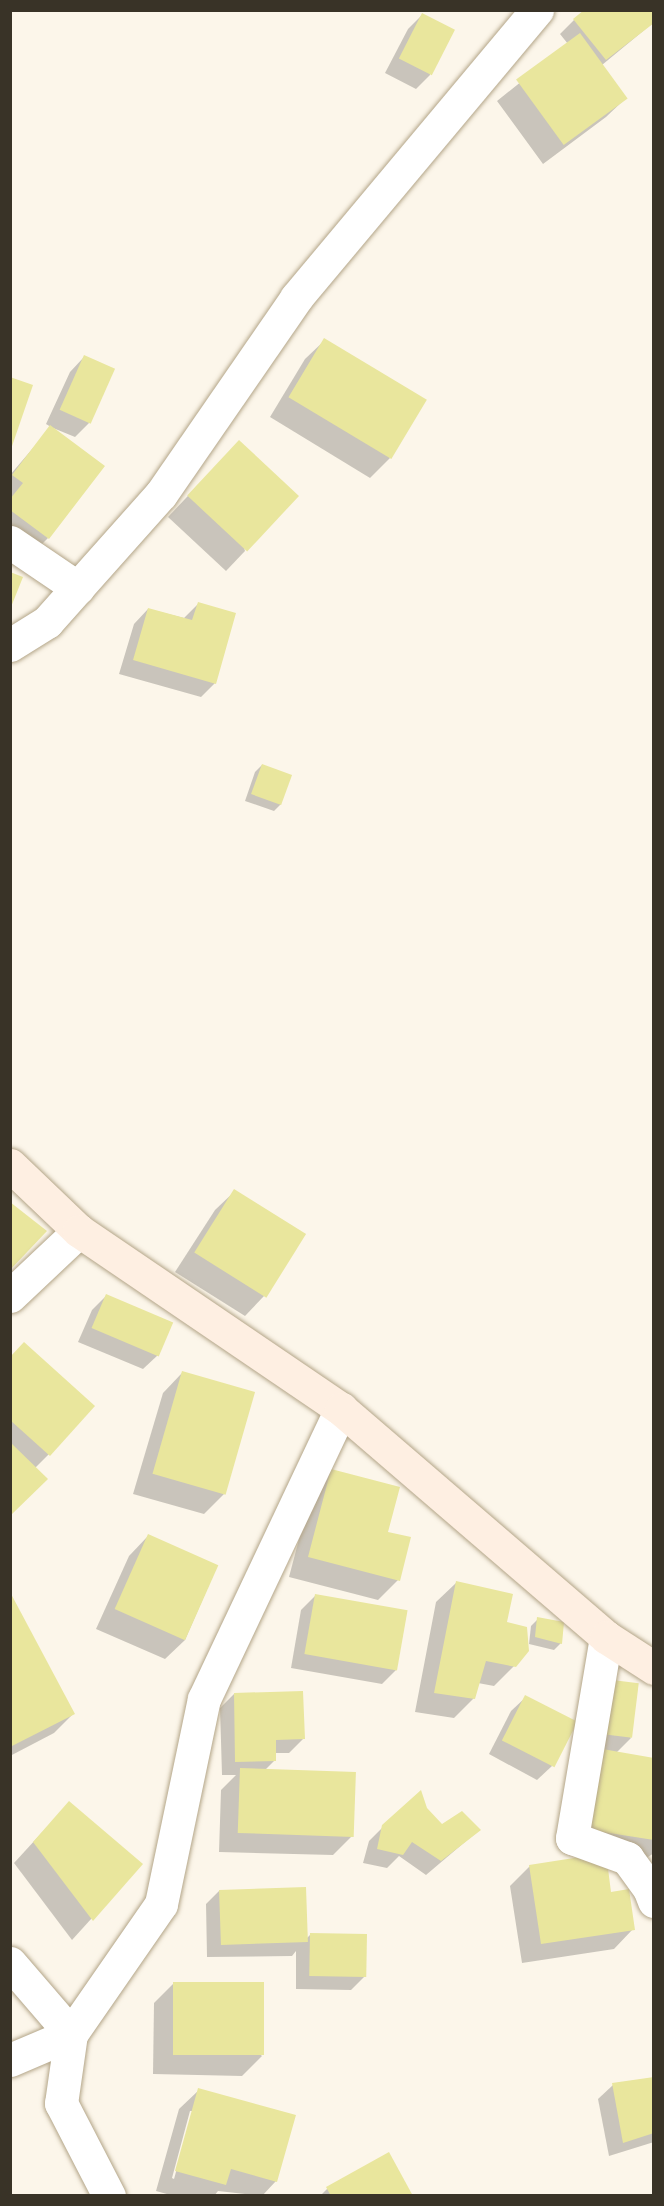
<!DOCTYPE html>
<style>
body{margin:0}
#map{position:relative;width:664px;height:2206px;overflow:hidden;background:#fcf6ea;font-family:Manrope,sans-serif}
div>[style]{position:absolute}
.shadow>*{inset:0;background:#0003}
.building>*{inset:0;background:#e9e69d;transform-origin:0 0}
.roads{filter:drop-shadow(0 0 2px #b3a588) drop-shadow(0 0 2px #b3a588)}
.street>*{height:33px;margin:-16.5px;padding:0 16.5px;transform-origin:16.5px;border-radius:16.5px;background:#fff}
.secondary>*{height:33px;margin:-16.5px;padding:0 16.5px;transform-origin:16.5px;border-radius:16.5px;background:#feefe2}
span{translate:-50% -50%;white-space:nowrap;text-align:center;line-height:1.15;-webkit-text-stroke:5px #fcf6ea;paint-order:stroke}
.frame{position:absolute;inset:0;border:12px solid #393327;pointer-events:none}
</style>
<div id="map">
<div class="shadow">
<div style="clip-path:polygon(422px 15px,430px 75px,416px 89px,385px 73px,408px 29px)"></div>
<div style="clip-path:polygon(574px 20px,654px 22px,602px 65px,626px 98px,606px 117px,543px 164px,497px 101px,568px 44px,560px 34px)"></div>
<div style="clip-path:polygon(325px 340px,390px 458px,370px 478px,270px 417px,305px 359px)"></div>
<div style="clip-path:polygon(84px 357px,89px 423px,75px 437px,53px 428px,48px 538px,34px 552px,10px 535px,10px 475px,51px 427px,46px 424px,70px 372px)"></div>
<div style="clip-path:polygon(220px 462px,245px 551px,226px 571px,168px 517px)"></div>
<div style="clip-path:polygon(198px 604px,215px 683px,201px 697px,119px 674px,134px 624px,148px 609px,184px 618px)"></div>
<div style="clip-path:polygon(262px 765px,281px 804px,274px 811px,245px 801px,255px 772px)"></div>
<div style="clip-path:polygon(235px 1191px,264px 1296px,245px 1316px,175px 1272px,215px 1210px)"></div>
<div style="clip-path:polygon(106px 1296px,171px 1323px,158px 1355px,143px 1369px,78px 1342px,92px 1310px)"></div>
<div style="clip-path:polygon(10px 1358px,49px 1454px,35px 1468px,10px 1514px)"></div>
<div style="clip-path:polygon(182px 1373px,224px 1494px,204px 1514px,133px 1494px,163px 1393px)"></div>
<div style="clip-path:polygon(331px 1471px,386px 1533px,398px 1580px,378px 1600px,289px 1577px,312px 1490px)"></div>
<div style="clip-path:polygon(148px 1536px,217px 1566px,185px 1640px,165px 1659px,96px 1629px,129px 1556px)"></div>
<div style="clip-path:polygon(456px 1583px,505px 1623px,514px 1666px,494px 1686px,478px 1683px,474px 1698px,454px 1718px,415px 1712px,436px 1602px)"></div>
<div style="clip-path:polygon(315px 1596px,397px 1669px,382px 1684px,291px 1668px,301px 1610px)"></div>
<div style="clip-path:polygon(10px 1597px,73px 1714px,54px 1733px,10px 1756px)"></div>
<div style="clip-path:polygon(538px 1619px,561px 1643px,554px 1650px,529px 1644px,531px 1626px)"></div>
<div style="clip-path:polygon(234px 1694px,303px 1739px,289px 1753px,275px 1753px,275px 1760px,264px 1771px,352px 1836px,333px 1855px,219px 1852px,221px 1790px,236px 1775px,222px 1775px,220px 1708px)"></div>
<div style="clip-path:polygon(590px 1695px,631px 1738px,616px 1753px,654px 1760px,654px 1853px,642px 1861px,604px 1855px,610px 1894px,633px 1929px,614px 1949px,522px 1963px,510px 1886px,530px 1866px,603px 1855px,559px 1847px)"></div>
<div style="clip-path:polygon(526px 1697px,552px 1766px,537px 1780px,489px 1754px,511px 1711px)"></div>
<div style="clip-path:polygon(69px 1803px,141px 1864px,72px 1940px,14px 1863px)"></div>
<div style="clip-path:polygon(425px 1809px,442px 1825px,479px 1830px,426px 1875px,399px 1856px,387px 1868px,363px 1863px,369px 1841px,383px 1827px)"></div>
<div style="clip-path:polygon(220px 1890px,306px 1939px,310px 1935px,365px 1976px,351px 1990px,296px 1989px,296px 1951px,292px 1956px,207px 1957px,206px 1904px)"></div>
<div style="clip-path:polygon(174px 1983px,262px 2056px,242px 2076px,153px 2074px,154px 2003px)"></div>
<div style="clip-path:polygon(654px 2079px,654px 2142px,609px 2156px,598px 2099px,613px 2085px)"></div>
<div style="clip-path:polygon(evenodd,199px 2090px,276px 2181px,262px 2196px,218px 2191px,214px 2196px,174px 2196px,156px 2191px,179px 2109px,199px 2090px,190px 2111px,193px 2111px,174px 2179px,172px 2178px,190px 2111px)"></div>
<div style="clip-path:polygon(327px 2189px,412px 2196px,320px 2196px)"></div>
</div>
<div class="building">
<div style="clip-path:polygon(584px 10px,654px 10px,654px 23px,606px 60px,573px 19px)"></div>
<div style="left:422px;top:13px;width:37px;height:51px;rotate:27deg"></div>
<div style="left:580px;top:33px;width:81px;height:79px;rotate:54deg"></div>
<div style="left:324px;top:338px;width:120px;height:69px;rotate:31deg"></div>
<div style="left:84px;top:355px;width:34px;height:60px;rotate:24deg"></div>
<div style="clip-path:polygon(10px 377px,33px 385px,11px 449px,10px 449px)"></div>
<div style="clip-path:polygon(50px 425px,105px 466px,49px 539px,10px 510px,10px 499px,23px 483px,12px 475px)"></div>
<div style="left:239px;top:440px;width:82px;height:76px;rotate:43deg"></div>
<div style="clip-path:polygon(10px 572px,23px 577px,11px 607px,10px 607px)"></div>
<div style="clip-path:polygon(198px 602px,236px 613px,216px 684px,133px 660px,148px 608px,192px 620px)"></div>
<div style="left:262px;top:764px;width:32px;height:32px;rotate:20deg"></div>
<div style="left:234px;top:1189px;width:85px;height:75px;rotate:32deg"></div>
<div style="clip-path:polygon(10px 1202px,47px 1231px,10px 1270px)"></div>
<div style="left:106px;top:1294px;width:73px;height:37px;rotate:23deg"></div>
<div style="clip-path:polygon(24px 1342px,95px 1406px,50px 1456px,10px 1420px,10px 1357px)"></div>
<div style="left:182px;top:1371px;width:76px;height:107px;rotate:16deg"></div>
<div style="clip-path:polygon(10px 1442px,48px 1479px,10px 1516px)"></div>
<div style="clip-path:polygon(331px 1469px,400px 1487px,388px 1532px,411px 1537px,400px 1581px,308px 1557px)"></div>
<div style="left:148px;top:1534px;width:77px;height:82px;rotate:24deg"></div>
<div style="clip-path:polygon(456px 1581px,513px 1594px,507px 1622px,527px 1627px,529px 1651px,516px 1667px,486px 1661px,475px 1699px,434px 1693px)"></div>
<div style="clip-path:polygon(10px 1592px,75px 1714px,10px 1747px)"></div>
<div style="left:315px;top:1594px;width:94px;height:61px;rotate:10deg"></div>
<div style="clip-path:polygon(537px 1617px,564px 1622px,562px 1644px,535px 1637px)"></div>
<div style="left:604px;top:1679px;width:35px;height:55px;rotate:7deg"></div>
<div style="clip-path:polygon(303px 1691px,305px 1739px,276px 1740px,276px 1761px,235px 1762px,234px 1693px)"></div>
<div style="left:525px;top:1695px;width:59px;height:51px;rotate:27deg"></div>
<div style="clip-path:polygon(591px 1747px,654px 1758px,654px 1840px,577px 1828px)"></div>
<div style="left:240px;top:1768px;width:116px;height:65px;rotate:2deg"></div>
<div style="clip-path:polygon(421px 1790px,427px 1808px,442px 1824px,462px 1811px,481px 1830px,441px 1861px,412px 1842px,403px 1855px,377px 1849px,382px 1825px)"></div>
<div style="clip-path:polygon(69px 1801px,143px 1864px,93px 1921px,33px 1842px)"></div>
<div style="clip-path:polygon(606px 1853px,611px 1892px,629px 1889px,635px 1930px,541px 1944px,529px 1865px)"></div>
<div style="left:306px;top:1887px;width:55px;height:87px;rotate:88deg"></div>
<div style="left:310px;top:1933px;width:57px;height:43px;rotate:1deg"></div>
<div style="left:173px;top:1982px;width:91px;height:73px"></div>
<div style="clip-path:polygon(654px 2077px,654px 2133px,623px 2143px,612px 2083px)"></div>
<div style="clip-path:polygon(198px 2088px,296px 2115px,277px 2182px,231px 2169px,226px 2185px,175px 2171px)"></div>
<div style="clip-path:polygon(389px 2152px,413px 2196px,331px 2196px,326px 2187px)"></div>
</div>
<div class="roads">
<div class="street">
<div style="left:10px;top:542px;width:82px;rotate:34.1deg"></div>
<div style="left:10px;top:645px;width:44px;rotate:-31.9deg"></div>
<div style="left:47px;top:622px;width:171px;rotate:-48.3deg"></div>
<div style="left:161px;top:494px;width:238px;rotate:-55.4deg"></div>
<div style="left:296px;top:298px;width:376px;rotate:-50.1deg"></div>
<div style="left:10px;top:1296px;width:95px;rotate:-43.3deg"></div>
<div style="left:606px;top:1637px;width:204px;rotate:99.6deg"></div>
<div style="left:572px;top:1838px;width:59px;rotate:20deg"></div>
<div style="left:627px;top:1858px;width:37px;rotate:54deg"></div>
<div style="left:649px;top:1888px;width:14px;rotate:69deg"></div>
<div style="left:10px;top:1963px;width:94px;rotate:49.3deg"></div>
<div style="left:71px;top:2034px;width:70px;rotate:98.2deg"></div>
<div style="left:61px;top:2103px;width:105px;rotate:62.7deg"></div>
<div style="left:10px;top:2060px;width:66px;rotate:-23.1deg"></div>
<div style="left:71px;top:2034px;width:158px;rotate:-55.3deg"></div>
<div style="left:161px;top:1904px;width:209px;rotate:-78.2deg"></div>
<div style="left:204px;top:1699px;width:321px;rotate:-64.7deg"></div>
</div>
<div class="secondary">
<div style="left:10px;top:1165px;width:95px;rotate:43.7deg"></div>
<div style="left:79px;top:1231px;width:317px;rotate:34.2deg"></div>
<div style="left:341px;top:1409px;width:350px;rotate:40.7deg"></div>
<div style="left:606px;top:1637px;width:57px;rotate:32.9deg"></div>
</div>
</div>
<div class="frame"></div>
</div>
